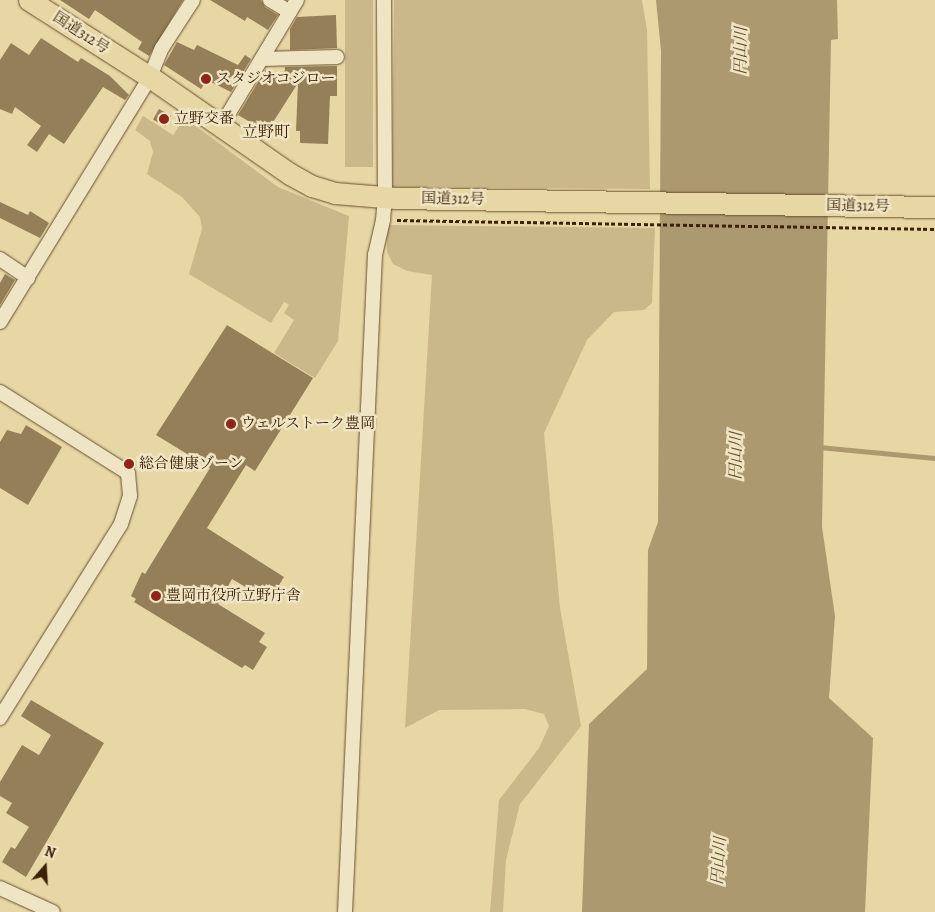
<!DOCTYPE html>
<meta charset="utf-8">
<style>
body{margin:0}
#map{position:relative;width:935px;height:912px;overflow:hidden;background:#e7d7a5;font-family:Alegreya,"Noto Serif JP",serif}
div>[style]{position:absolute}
.green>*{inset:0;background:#cab88a;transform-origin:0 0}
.water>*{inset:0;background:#ad996f}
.stream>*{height:4.5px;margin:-2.25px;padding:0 2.25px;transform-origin:2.25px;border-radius:2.25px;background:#ad996f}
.building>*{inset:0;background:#957f59;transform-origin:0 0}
.path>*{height:2.5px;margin-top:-1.25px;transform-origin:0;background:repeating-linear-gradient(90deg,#3d2007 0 4px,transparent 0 6.5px)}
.roads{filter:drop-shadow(0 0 1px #684e2e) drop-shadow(0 0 1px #684e2e)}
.minor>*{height:14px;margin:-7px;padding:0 7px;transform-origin:7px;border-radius:7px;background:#efe5c4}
.highway>*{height:21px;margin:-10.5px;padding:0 10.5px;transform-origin:10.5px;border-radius:10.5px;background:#e7d7a5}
.dots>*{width:14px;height:14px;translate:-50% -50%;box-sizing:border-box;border:2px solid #efe5c4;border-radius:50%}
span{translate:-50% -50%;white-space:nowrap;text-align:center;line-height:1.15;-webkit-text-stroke:5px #efe5c4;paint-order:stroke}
.street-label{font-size:15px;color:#3d2007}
.poi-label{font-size:15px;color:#3d2007}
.left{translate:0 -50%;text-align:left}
.water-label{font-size:16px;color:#644a2b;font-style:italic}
.neighbourhood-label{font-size:16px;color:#3d2007}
.north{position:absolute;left:20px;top:842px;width:50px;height:50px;-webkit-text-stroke:4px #efe5c4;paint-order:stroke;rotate:19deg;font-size:14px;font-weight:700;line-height:20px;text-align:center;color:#3d2007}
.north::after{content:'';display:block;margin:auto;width:18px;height:22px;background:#3d2007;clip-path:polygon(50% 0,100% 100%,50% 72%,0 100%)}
</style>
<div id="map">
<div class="green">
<div style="left:345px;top:0;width:28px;height:167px"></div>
<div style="clip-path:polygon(394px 0,642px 0,647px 30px,650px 189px,392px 187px)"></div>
<div style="clip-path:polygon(143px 116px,173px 135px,185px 118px,278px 187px,349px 216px,338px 341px,315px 378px,274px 353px,294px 320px,284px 313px,289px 305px,284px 302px,271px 323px,189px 274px,202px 229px,200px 217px,182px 197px,147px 174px,153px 152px,150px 141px,135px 130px)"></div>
<div style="clip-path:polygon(386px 225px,655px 228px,652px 303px,644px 310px,614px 312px,587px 340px,544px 433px,560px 608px,581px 726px,520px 804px,506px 860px,503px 912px,490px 912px,499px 800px,539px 748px,549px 726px,544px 714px,525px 709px,439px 710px,405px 728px,432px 275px,407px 271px,393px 264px,387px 252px)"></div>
</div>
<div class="water">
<div style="clip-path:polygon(656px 0,837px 0,838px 39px,831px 40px,822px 527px,835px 616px,829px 698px,873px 738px,865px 912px,582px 912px,589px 724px,647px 669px,648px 550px,658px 522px,661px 51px)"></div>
</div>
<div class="stream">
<div style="left:819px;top:447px;width:117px;rotate:5.4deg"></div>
</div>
<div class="building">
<div style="clip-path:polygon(60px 0,183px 0,149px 56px,138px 49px,142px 42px,95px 10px,89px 19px)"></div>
<div style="clip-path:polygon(210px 0,261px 0,265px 7px,278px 15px,268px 30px,247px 17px,245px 21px)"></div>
<div style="clip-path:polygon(336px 15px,337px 48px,290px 50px,290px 29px,297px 17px)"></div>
<div style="clip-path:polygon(41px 38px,78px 62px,81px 58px,110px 76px,129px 95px,125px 100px,103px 87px,64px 144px,49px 134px,37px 152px,27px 145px,41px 126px,15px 107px,12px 114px,0 109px,0 60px,11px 43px,29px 55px)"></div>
<div style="clip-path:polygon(177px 42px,194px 50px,197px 45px,238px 65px,245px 55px,251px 59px,231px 92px,207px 80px,201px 89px,164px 65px)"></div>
<div style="clip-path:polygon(337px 66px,337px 96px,330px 96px,328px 144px,300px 143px,300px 131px,296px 131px,298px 83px,270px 127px,260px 120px,257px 126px,238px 115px,266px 69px,284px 81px,285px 67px)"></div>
<div style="left:159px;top:109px;width:14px;height:12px;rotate:30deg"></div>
<div style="clip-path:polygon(0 202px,28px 215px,30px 211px,49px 223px,40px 238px,0 218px)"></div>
<div style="clip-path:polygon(5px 274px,15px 280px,0 305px,0 283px)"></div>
<div style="clip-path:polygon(227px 325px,313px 378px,255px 471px,246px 465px,207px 528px,284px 577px,276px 590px,266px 584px,259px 595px,232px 579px,218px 604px,265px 633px,259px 642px,267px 647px,253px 670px,245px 665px,242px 668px,134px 602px,136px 599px,131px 596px,142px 572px,145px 574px,210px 468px,156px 435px)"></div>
<div style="clip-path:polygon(26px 425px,62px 447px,28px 505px,0 488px,0 442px,7px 430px,21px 434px)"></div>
<div style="clip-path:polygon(31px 700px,104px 743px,26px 877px,2px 862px,11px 847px,15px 849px,29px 827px,6px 813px,12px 803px,0 796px,0 782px,22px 745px,39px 755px,51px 735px,21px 716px)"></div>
</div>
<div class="path">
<div style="left:397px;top:220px;width:538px;rotate:0.96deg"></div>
</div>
<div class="roads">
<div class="minor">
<div style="left:270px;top:0;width:23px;rotate:31deg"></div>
<div style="left:262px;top:59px;width:75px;rotate:-1.5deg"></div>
<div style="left:221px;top:126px;width:147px;rotate:-58.9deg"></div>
<div style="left:0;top:259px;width:34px;rotate:34deg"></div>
<div style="left:0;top:322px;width:287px;rotate:-58.5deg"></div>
<div style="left:150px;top:77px;width:31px;rotate:-68deg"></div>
<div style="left:162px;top:48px;width:57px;rotate:-57.1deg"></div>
<div style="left:0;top:392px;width:151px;rotate:32.3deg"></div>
<div style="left:128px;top:473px;width:23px;rotate:85deg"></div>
<div style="left:130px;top:496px;width:29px;rotate:108deg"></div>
<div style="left:121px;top:524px;width:229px;rotate:122deg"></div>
<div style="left:0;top:888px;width:58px;rotate:24.4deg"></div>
<div style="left:345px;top:912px;width:658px;rotate:-87.39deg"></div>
<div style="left:375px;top:255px;width:36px;rotate:-77deg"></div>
<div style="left:383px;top:220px;width:23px;rotate:-85deg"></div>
<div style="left:385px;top:197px;width:197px;rotate:-90.3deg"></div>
</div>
<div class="highway">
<div style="left:29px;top:0;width:143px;rotate:32.5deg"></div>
<div style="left:150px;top:77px;width:170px;rotate:34.7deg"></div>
<div style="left:290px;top:174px;width:25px;rotate:29deg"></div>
<div style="left:312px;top:186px;width:24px;rotate:17deg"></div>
<div style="left:335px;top:193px;width:61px;rotate:4.7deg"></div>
<div style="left:396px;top:198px;width:539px;rotate:0.96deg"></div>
</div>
</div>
<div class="dots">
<div style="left:206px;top:79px;background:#8f2418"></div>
<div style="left:164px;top:119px;background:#8f2418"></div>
<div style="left:231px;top:424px;background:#8f2418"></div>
<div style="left:129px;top:464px;background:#8f2418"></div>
<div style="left:156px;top:596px;background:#8f2418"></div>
</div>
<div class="street-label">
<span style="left:81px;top:33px;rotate:33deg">国道312号</span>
<span style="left:453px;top:199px;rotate:1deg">国道312号</span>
<span style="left:858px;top:206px;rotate:1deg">国道312号</span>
</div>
<div class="poi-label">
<span class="left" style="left:216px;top:79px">スタジオコジロー</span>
<span class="left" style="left:174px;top:119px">立野交番</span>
<span class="left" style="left:241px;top:424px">ウェルストーク豊岡</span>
<span class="left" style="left:139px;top:464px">総合健康ゾーン</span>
<span class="left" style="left:166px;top:596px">豊岡市役所立野庁舎</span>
</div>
<div class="water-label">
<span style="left:741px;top:51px;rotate:-89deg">円山川</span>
<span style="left:736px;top:456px;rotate:-89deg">円山川</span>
<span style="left:719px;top:861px;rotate:-86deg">円山川</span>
</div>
<div class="neighbourhood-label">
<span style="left:266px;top:132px">立野町</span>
</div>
<div class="north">N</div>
</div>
